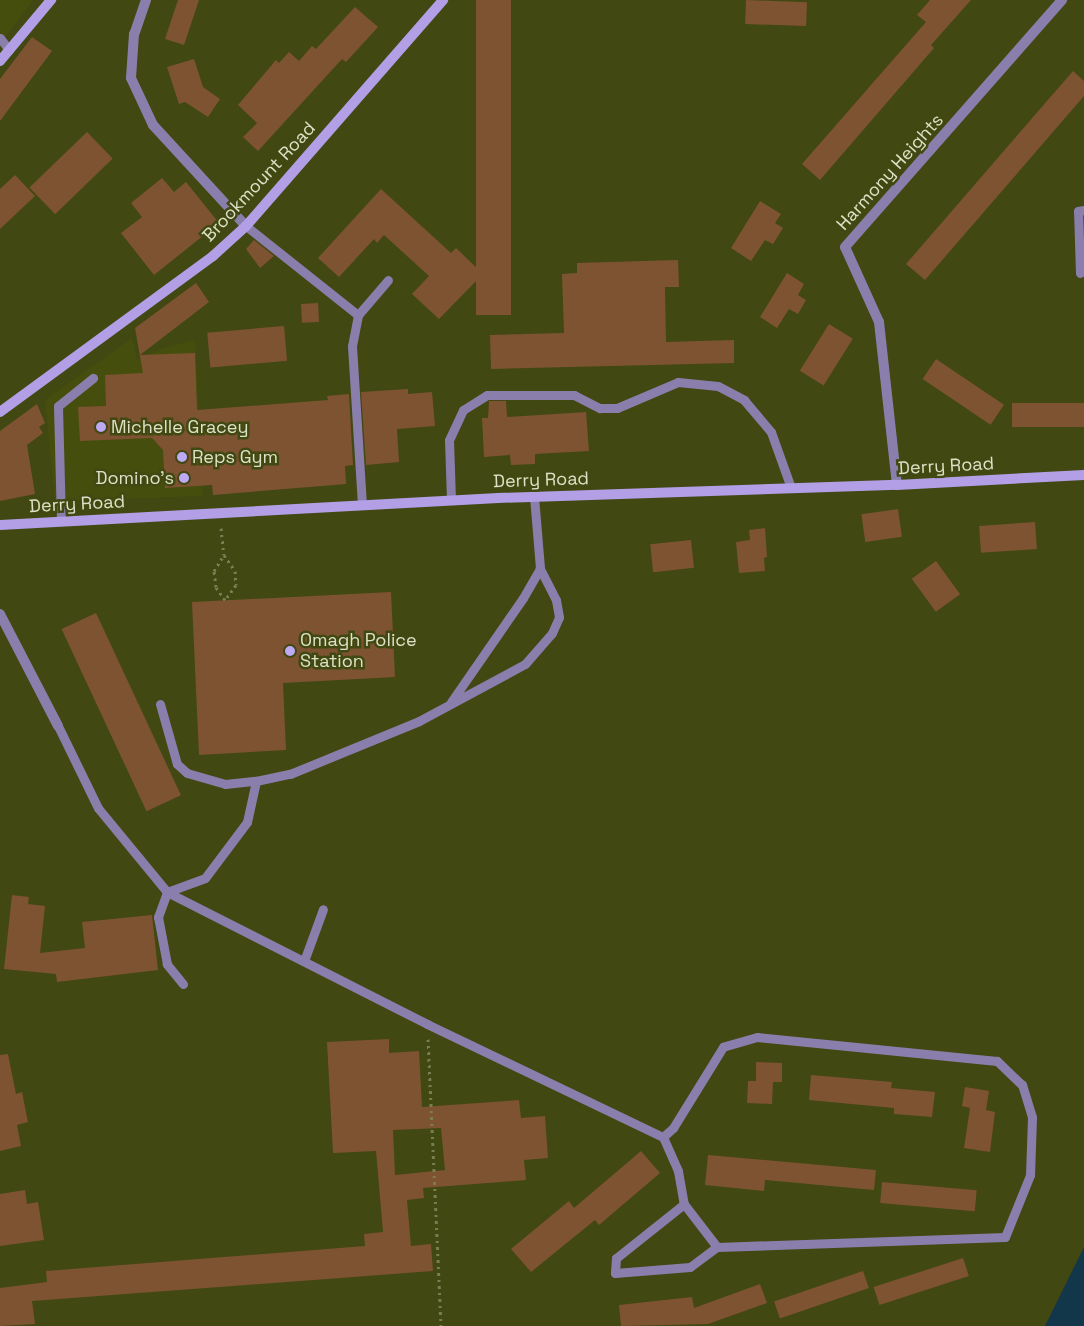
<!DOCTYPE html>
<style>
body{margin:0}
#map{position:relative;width:1084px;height:1326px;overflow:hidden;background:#414812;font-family:"Space Grotesk",sans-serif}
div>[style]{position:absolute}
.built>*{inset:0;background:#464e0d}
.water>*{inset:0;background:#12364a}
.building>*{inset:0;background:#7e5332;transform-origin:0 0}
.path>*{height:3px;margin-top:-1.5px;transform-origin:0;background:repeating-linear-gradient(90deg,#787e51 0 2.5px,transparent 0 6.5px)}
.lane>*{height:9px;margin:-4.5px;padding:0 4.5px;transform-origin:4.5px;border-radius:4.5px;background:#8a7fac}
.street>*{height:10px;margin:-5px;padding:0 5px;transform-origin:5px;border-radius:5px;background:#8a7fac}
.secondary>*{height:10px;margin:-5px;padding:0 5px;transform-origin:5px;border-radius:5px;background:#b29fe6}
.dots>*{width:14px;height:14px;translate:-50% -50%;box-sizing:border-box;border:2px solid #414812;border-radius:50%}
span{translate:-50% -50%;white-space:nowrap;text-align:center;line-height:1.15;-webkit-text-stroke:5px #414812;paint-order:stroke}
.street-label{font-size:18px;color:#dde2c6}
.poi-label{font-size:18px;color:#dde2c6}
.left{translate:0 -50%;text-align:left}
.right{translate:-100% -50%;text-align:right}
</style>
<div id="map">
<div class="built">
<div style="clip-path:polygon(0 0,33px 0,0 44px)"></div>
<div style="clip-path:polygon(132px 338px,137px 360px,163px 348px,195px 340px,203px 496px,55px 501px,45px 400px)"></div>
</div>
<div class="water">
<div style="clip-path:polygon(1084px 1247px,1084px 1326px,1045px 1326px)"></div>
</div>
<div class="building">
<div style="clip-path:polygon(178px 0,199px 0,184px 45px,165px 39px)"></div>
<div style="left:476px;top:0;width:35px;height:315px"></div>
<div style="left:746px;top:0;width:61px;height:24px;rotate:2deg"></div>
<div style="clip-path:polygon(930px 0,971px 0,931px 45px,934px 48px,820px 180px,802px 164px,926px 22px,917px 15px)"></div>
<div style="clip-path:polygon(355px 7px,378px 27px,346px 62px,342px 59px,258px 151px,243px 137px,257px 123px,238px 105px,276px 60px,279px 63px,289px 52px,299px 61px,312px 46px,316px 49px)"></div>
<div style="clip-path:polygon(32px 37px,52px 51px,0 121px,0 79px)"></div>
<div style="clip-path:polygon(194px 59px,203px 87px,220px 99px,208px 117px,185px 102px,179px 104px,167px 67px)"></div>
<div style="clip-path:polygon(1073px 71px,1084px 81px,1084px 96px,925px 280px,906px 264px)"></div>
<div style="left:87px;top:132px;width:37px;height:80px;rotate:46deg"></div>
<div style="clip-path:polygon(15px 175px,35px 196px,0 229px,0 189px)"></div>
<div style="clip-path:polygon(162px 178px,174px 192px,186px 182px,219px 223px,154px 275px,121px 233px,142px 217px,131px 203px)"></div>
<div style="clip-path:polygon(381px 189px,451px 253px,456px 248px,483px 274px,439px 319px,412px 294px,429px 276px,384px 235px,377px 243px,374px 239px,339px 277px,318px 258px)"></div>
<div style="clip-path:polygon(760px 201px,781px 214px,775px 223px,783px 228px,773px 244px,765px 240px,751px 261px,731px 248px)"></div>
<div style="clip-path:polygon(254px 240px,274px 256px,260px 268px,246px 249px)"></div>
<div style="clip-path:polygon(678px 260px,679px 287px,665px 287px,666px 342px,734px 340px,734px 363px,491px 369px,490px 335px,564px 333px,562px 274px,577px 273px,577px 263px)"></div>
<div style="clip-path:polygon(787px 273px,804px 284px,798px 295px,806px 300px,798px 314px,789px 309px,777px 328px,760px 317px)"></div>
<div style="clip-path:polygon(196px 283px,209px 302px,140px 355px,195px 353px,197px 410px,328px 400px,327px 396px,349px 394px,353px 465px,345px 466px,346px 484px,213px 495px,212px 485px,165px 488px,163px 450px,152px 438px,80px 441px,78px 407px,106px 406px,105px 375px,143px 373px,135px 328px)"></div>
<div style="left:318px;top:303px;width:19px;height:17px;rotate:87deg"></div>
<div style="left:829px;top:324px;width:28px;height:55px;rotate:32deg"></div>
<div style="left:284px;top:326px;width:35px;height:77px;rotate:85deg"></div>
<div style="left:936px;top:359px;width:82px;height:24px;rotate:34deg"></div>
<div style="clip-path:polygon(408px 389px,408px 394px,432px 392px,435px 426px,397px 429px,399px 462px,366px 465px,361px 392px)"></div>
<div style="clip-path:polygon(489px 401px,506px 401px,507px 417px,586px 412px,589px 451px,535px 454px,535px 464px,511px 465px,510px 455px,484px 457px,482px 418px,488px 418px)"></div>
<div style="left:1084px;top:403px;width:24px;height:72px;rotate:90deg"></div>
<div style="clip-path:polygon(37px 404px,45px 423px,39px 427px,43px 433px,27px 445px,35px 494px,0 501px,0 431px)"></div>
<div style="left:898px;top:509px;width:28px;height:37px;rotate:82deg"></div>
<div style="left:1035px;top:522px;width:27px;height:56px;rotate:86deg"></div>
<div style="clip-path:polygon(765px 528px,767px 557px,764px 558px,765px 571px,739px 573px,736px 542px,750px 540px,749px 530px)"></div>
<div style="left:691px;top:540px;width:28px;height:41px;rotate:84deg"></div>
<div style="left:936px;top:561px;width:41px;height:30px;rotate:54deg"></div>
<div style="clip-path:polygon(391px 592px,395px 677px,283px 683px,286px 750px,199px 755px,192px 602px)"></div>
<div style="left:96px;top:613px;width:201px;height:38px;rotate:65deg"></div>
<div style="clip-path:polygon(12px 895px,29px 897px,28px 904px,45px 906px,40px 953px,85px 948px,82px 922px,152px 915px,158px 970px,57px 982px,56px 974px,4px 969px)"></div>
<div style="clip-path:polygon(evenodd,389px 1039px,389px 1053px,419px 1051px,422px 1107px,519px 1100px,521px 1118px,545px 1116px,548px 1158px,524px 1160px,526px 1180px,423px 1188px,424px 1198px,407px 1200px,411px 1246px,431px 1244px,433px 1271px,32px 1301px,35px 1324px,0 1326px,0 1288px,47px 1282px,46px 1271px,365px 1246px,364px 1234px,383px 1232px,376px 1151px,333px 1153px,327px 1042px,389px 1039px,441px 1128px,445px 1170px,395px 1175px,393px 1130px,441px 1128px)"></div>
<div style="clip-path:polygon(8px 1054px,16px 1094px,22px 1092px,28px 1122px,17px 1125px,21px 1146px,0 1151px,0 1055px)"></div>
<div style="clip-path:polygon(756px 1062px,782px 1063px,782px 1082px,773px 1082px,772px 1104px,747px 1103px,748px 1081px,756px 1081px)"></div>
<div style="clip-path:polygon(811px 1075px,892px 1082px,891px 1088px,935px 1092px,932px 1117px,894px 1114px,894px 1108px,809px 1100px)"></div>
<div style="clip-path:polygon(965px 1087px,989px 1091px,986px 1110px,995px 1112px,990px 1152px,964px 1148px,970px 1108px,962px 1106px)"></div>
<div style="clip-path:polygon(641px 1151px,660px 1173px,599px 1225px,595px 1220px,531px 1272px,511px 1249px,569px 1201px,574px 1208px)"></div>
<div style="clip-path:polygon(708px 1155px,876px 1170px,874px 1190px,765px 1180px,764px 1191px,705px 1185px)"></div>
<div style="left:882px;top:1182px;width:95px;height:21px;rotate:5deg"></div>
<div style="clip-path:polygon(25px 1190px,27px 1204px,38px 1202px,44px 1240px,0 1246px,0 1194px)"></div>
<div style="left:963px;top:1258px;width:19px;height:94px;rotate:72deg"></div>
<div style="left:863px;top:1271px;width:18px;height:94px;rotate:71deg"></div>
<div style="clip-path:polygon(760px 1284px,767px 1303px,708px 1324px,621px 1326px,619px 1305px,692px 1297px,694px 1308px)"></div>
</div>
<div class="path">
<div style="left:221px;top:528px;width:27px;rotate:84deg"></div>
<div style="left:224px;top:555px;width:19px;rotate:55deg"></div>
<div style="left:235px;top:571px;width:14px;rotate:86deg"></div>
<div style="left:236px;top:585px;width:19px;rotate:126deg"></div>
<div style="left:225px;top:600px;width:16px;rotate:-125deg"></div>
<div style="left:216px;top:587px;width:16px;rotate:-97deg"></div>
<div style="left:214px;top:571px;width:19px;rotate:-58deg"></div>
<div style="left:428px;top:1039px;width:287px;rotate:87.4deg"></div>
</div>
<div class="lane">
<div style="left:0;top:38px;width:15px;rotate:53deg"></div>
<div style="left:246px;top:226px;width:143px;rotate:38.5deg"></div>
<div style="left:1080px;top:273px;width:62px;rotate:-91.8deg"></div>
<div style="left:1078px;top:211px;width:6px;rotate:-9deg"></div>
<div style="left:451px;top:500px;width:60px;rotate:-91.9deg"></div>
<div style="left:449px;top:440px;width:33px;rotate:-65deg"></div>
<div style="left:463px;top:410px;width:28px;rotate:-32deg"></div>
<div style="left:487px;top:395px;width:87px"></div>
<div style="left:574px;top:395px;width:29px;rotate:27deg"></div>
<div style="left:600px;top:408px;width:17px"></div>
<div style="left:617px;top:408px;width:66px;rotate:-23.1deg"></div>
<div style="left:678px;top:382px;width:40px;rotate:5.7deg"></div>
<div style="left:718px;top:386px;width:30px;rotate:28deg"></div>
<div style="left:744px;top:400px;width:42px;rotate:49.8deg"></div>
<div style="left:771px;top:432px;width:59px;rotate:70.3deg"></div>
<div style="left:362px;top:505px;width:159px;rotate:-93.6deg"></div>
<div style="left:352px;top:346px;width:32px;rotate:-79deg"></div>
<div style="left:358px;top:315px;width:46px;rotate:-49.4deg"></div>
<div style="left:61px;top:521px;width:115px;rotate:-91.5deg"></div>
<div style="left:58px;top:406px;width:45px;rotate:-38.7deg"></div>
<div style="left:451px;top:702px;width:126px;rotate:-55.3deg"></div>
<div style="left:523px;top:598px;width:34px;rotate:-60deg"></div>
<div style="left:160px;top:704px;width:62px;rotate:74.2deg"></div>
<div style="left:177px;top:764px;width:13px;rotate:42deg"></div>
<div style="left:187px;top:773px;width:40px;rotate:16deg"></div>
<div style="left:225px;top:784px;width:31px;rotate:-6deg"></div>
<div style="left:256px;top:781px;width:35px;rotate:-12deg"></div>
<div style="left:290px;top:774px;width:139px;rotate:-22.3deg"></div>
<div style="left:419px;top:721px;width:120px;rotate:-28.3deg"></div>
<div style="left:525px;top:664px;width:41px;rotate:-48.9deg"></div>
<div style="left:552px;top:633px;width:17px;rotate:-66deg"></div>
<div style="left:559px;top:617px;width:17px;rotate:-100deg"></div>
<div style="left:556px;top:600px;width:36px;rotate:-117deg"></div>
<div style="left:540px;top:568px;width:71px;rotate:-94.8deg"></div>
<div style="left:58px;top:726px;width:91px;rotate:64deg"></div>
<div style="left:98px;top:808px;width:109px;rotate:50.6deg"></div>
<div style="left:167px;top:892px;width:292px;rotate:26.9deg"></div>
<div style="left:427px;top:1024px;width:262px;rotate:25.6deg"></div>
<div style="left:663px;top:1137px;width:37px;rotate:66deg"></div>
<div style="left:678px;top:1171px;width:34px;rotate:80deg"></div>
<div style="left:684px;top:1204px;width:54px;rotate:52.5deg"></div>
<div style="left:717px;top:1247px;width:288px;rotate:-2deg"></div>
<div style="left:1005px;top:1237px;width:67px;rotate:-68deg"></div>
<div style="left:1030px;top:1175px;width:58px;rotate:-88deg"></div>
<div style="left:1032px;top:1117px;width:34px;rotate:-107deg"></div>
<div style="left:1022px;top:1085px;width:35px;rotate:-136deg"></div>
<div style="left:997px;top:1061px;width:241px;rotate:-174.3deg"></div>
<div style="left:757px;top:1037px;width:35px;rotate:164deg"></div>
<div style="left:723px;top:1047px;width:95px;rotate:121.7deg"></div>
<div style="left:673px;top:1128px;width:13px;rotate:138deg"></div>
<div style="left:304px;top:961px;width:55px;rotate:-69.9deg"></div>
<div style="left:183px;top:984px;width:26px;rotate:-129deg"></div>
<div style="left:167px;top:964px;width:48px;rotate:-100.8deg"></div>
<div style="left:158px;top:917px;width:27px;rotate:-70deg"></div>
<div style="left:167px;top:892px;width:40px;rotate:-20.2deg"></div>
<div style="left:205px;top:878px;width:70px;rotate:-53.1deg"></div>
<div style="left:247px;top:822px;width:42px;rotate:-77.6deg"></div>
<div style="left:684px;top:1204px;width:87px;rotate:141.5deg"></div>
<div style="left:616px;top:1258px;width:15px;rotate:94deg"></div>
<div style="left:615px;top:1273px;width:75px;rotate:-4.6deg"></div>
<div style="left:690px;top:1267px;width:34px;rotate:-37deg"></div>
</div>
<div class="street">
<div style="left:146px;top:0;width:36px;rotate:109deg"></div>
<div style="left:134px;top:34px;width:44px;rotate:93.9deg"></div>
<div style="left:131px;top:78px;width:52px;rotate:64.9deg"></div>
<div style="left:153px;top:125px;width:137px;rotate:47.4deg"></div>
<div style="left:897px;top:485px;width:164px;rotate:-96.3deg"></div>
<div style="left:879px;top:322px;width:82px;rotate:-114.4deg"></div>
<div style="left:845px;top:247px;width:329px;rotate:-48.7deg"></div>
<div style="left:0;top:614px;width:126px;rotate:62.6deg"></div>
</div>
<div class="secondary">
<div style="left:0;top:61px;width:80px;rotate:-50.1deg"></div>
<div style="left:0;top:412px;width:264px;rotate:-36.2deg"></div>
<div style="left:213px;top:256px;width:45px;rotate:-42.3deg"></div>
<div style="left:246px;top:226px;width:300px;rotate:-48.9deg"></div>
<div style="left:0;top:525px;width:499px;rotate:-3.1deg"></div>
<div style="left:498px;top:498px;width:399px;rotate:-1.9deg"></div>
<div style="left:897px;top:485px;width:187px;rotate:-3.1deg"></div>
</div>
<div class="dots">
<div style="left:101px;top:427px;background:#bea9f5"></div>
<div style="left:182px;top:457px;background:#bea9f5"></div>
<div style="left:184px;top:478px;background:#bea9f5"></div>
<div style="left:290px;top:651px;background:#bea9f5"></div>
</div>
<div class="street-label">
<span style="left:890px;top:172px;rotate:-48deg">Harmony Heights</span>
<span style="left:259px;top:182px;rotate:-47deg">Brookmount Road</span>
<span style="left:946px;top:466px;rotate:-3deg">Derry Road</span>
<span style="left:541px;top:480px;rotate:-2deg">Derry Road</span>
<span style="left:77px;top:504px;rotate:-3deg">Derry Road</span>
</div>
<div class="poi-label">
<span class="left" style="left:111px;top:427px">Michelle Gracey</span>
<span class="left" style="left:192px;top:457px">Reps Gym</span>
<span class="right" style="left:174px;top:478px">Domino's</span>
<span class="left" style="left:300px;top:651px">Omagh Police<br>Station</span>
</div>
</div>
